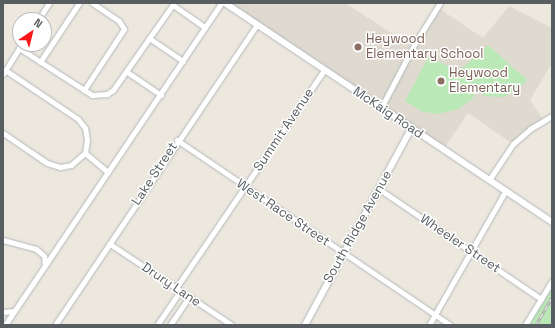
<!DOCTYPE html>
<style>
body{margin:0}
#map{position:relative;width:555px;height:328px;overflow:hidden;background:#ede8de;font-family:"Space Grotesk",sans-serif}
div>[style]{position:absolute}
.education>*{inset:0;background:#dfdacf}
.green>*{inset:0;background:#bbe8b7}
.roads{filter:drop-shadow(0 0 1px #b4b8bd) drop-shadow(0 0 1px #b4b8bd)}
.minor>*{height:5px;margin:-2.5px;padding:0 2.5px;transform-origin:2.5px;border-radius:2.5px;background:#fff}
.tertiary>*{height:6px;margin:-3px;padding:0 3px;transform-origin:3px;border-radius:3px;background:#fff}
.rail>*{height:3px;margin-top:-1.5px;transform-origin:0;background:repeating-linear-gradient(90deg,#fff 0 4.5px,#b1b2b2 0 9px);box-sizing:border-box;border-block:1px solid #b1b2b2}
.dots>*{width:11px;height:11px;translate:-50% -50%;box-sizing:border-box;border:2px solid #fff;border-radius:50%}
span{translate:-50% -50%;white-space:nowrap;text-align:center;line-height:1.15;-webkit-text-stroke:3px #fff;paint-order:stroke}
.education-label{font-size:13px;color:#785e54}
.left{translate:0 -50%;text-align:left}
.street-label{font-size:13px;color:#575d61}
.frame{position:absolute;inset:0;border:4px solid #575d61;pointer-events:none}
.north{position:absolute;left:12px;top:12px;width:40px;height:40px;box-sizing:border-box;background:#fff;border:1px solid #bcbec0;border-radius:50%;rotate:35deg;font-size:11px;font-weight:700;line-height:16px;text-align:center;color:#575d61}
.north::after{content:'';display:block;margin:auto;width:14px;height:18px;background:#fb1619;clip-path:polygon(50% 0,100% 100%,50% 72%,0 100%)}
</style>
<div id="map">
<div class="education">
<div style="clip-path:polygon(225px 3px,345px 3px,413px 47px,437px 7px,483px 38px,509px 6px,552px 28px,552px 63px,530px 100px,544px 121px,513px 144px,468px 113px,443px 150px)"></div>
</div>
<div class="green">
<div style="clip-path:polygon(488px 45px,527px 80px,519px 88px,504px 97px,485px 96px,476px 91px,472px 99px,458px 109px,439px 114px,423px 112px,405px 101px,429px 56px,458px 72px)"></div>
<div style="clip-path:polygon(552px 280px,552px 325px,524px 325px)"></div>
</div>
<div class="roads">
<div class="minor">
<div style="left:173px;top:5px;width:39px;rotate:35deg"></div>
<div style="left:38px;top:20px;width:20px;rotate:-57deg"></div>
<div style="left:149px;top:38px;width:41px;rotate:34.1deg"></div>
<div style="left:19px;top:48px;width:87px;rotate:32.8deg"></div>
<div style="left:92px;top:95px;width:15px;rotate:-4deg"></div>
<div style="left:107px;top:94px;width:7px;rotate:-34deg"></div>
<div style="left:113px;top:90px;width:106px;rotate:-55deg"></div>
<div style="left:40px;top:62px;width:71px;rotate:-56.5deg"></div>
<div style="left:127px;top:72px;width:41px;rotate:34.1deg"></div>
<div style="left:3px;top:74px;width:36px;rotate:-58deg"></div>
<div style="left:84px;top:90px;width:73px;rotate:-56.7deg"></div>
<div style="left:124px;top:29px;width:9px;rotate:-122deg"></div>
<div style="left:119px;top:21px;width:32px;rotate:-146deg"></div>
<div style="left:381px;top:108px;width:73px;rotate:-62.4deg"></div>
<div style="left:415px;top:43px;width:47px;rotate:-58deg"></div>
<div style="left:3px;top:133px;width:53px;rotate:34.3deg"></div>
<div style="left:47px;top:163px;width:14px;rotate:17deg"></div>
<div style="left:60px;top:167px;width:11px;rotate:-10deg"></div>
<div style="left:71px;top:165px;width:18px;rotate:-41deg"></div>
<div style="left:85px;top:153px;width:13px;rotate:-81deg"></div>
<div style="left:87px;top:140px;width:12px;rotate:-99deg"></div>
<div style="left:85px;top:128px;width:11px;rotate:-128deg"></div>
<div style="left:78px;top:119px;width:88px;rotate:-146.1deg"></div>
<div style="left:177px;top:140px;width:330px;rotate:34.1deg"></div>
<div style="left:85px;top:153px;width:30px;rotate:40deg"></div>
<div style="left:489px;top:180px;width:43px;rotate:-56.3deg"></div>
<div style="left:513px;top:144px;width:23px;rotate:-41deg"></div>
<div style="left:530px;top:129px;width:26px;rotate:-31deg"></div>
<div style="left:379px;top:189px;width:196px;rotate:34.2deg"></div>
<div style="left:3px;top:240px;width:34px;rotate:15deg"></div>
<div style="left:36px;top:249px;width:11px;rotate:41deg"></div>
<div style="left:44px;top:256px;width:9px;rotate:84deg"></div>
<div style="left:110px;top:244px;width:146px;rotate:33.6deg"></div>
<div style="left:176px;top:288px;width:263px;rotate:-55.8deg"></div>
<div style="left:3px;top:312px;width:11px;rotate:-5deg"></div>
<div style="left:5px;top:325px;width:388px;rotate:-56.1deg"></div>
<div style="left:55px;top:325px;width:362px;rotate:-56.1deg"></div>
<div style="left:157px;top:325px;width:41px;rotate:-55.9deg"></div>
<div style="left:170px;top:325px;width:34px;rotate:-56deg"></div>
<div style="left:429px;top:325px;width:155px;rotate:-60.3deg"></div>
<div style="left:525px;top:325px;width:52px;rotate:-58.5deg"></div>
</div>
<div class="tertiary">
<div style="left:225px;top:3px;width:394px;rotate:33.8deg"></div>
<div style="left:305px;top:325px;width:223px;rotate:-61.6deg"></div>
</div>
</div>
<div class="rail">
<div style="left:536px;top:325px;width:32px;rotate:-60deg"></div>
</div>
<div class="dots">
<div style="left:358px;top:47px;background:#8d6e63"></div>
<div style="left:441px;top:81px;background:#8d6e63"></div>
</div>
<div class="education-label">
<span class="left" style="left:366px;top:47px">Heywood<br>Elementary School</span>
<span class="left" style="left:449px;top:81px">Heywood<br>Elementary</span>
</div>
<div class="street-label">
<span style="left:388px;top:113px;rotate:34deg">McKaig Road</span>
<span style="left:284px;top:130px;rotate:-56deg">Summit Avenue</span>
<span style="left:155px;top:174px;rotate:-57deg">Lake Street</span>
<span style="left:283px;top:213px;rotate:34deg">West Race Street</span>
<span style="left:358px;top:227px;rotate:-61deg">South Ridge Avenue</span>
<span style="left:460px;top:244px;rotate:34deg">Wheeler Street</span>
<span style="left:171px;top:285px;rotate:34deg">Drury Lane</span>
</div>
<div class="frame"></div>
<div class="north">N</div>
</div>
